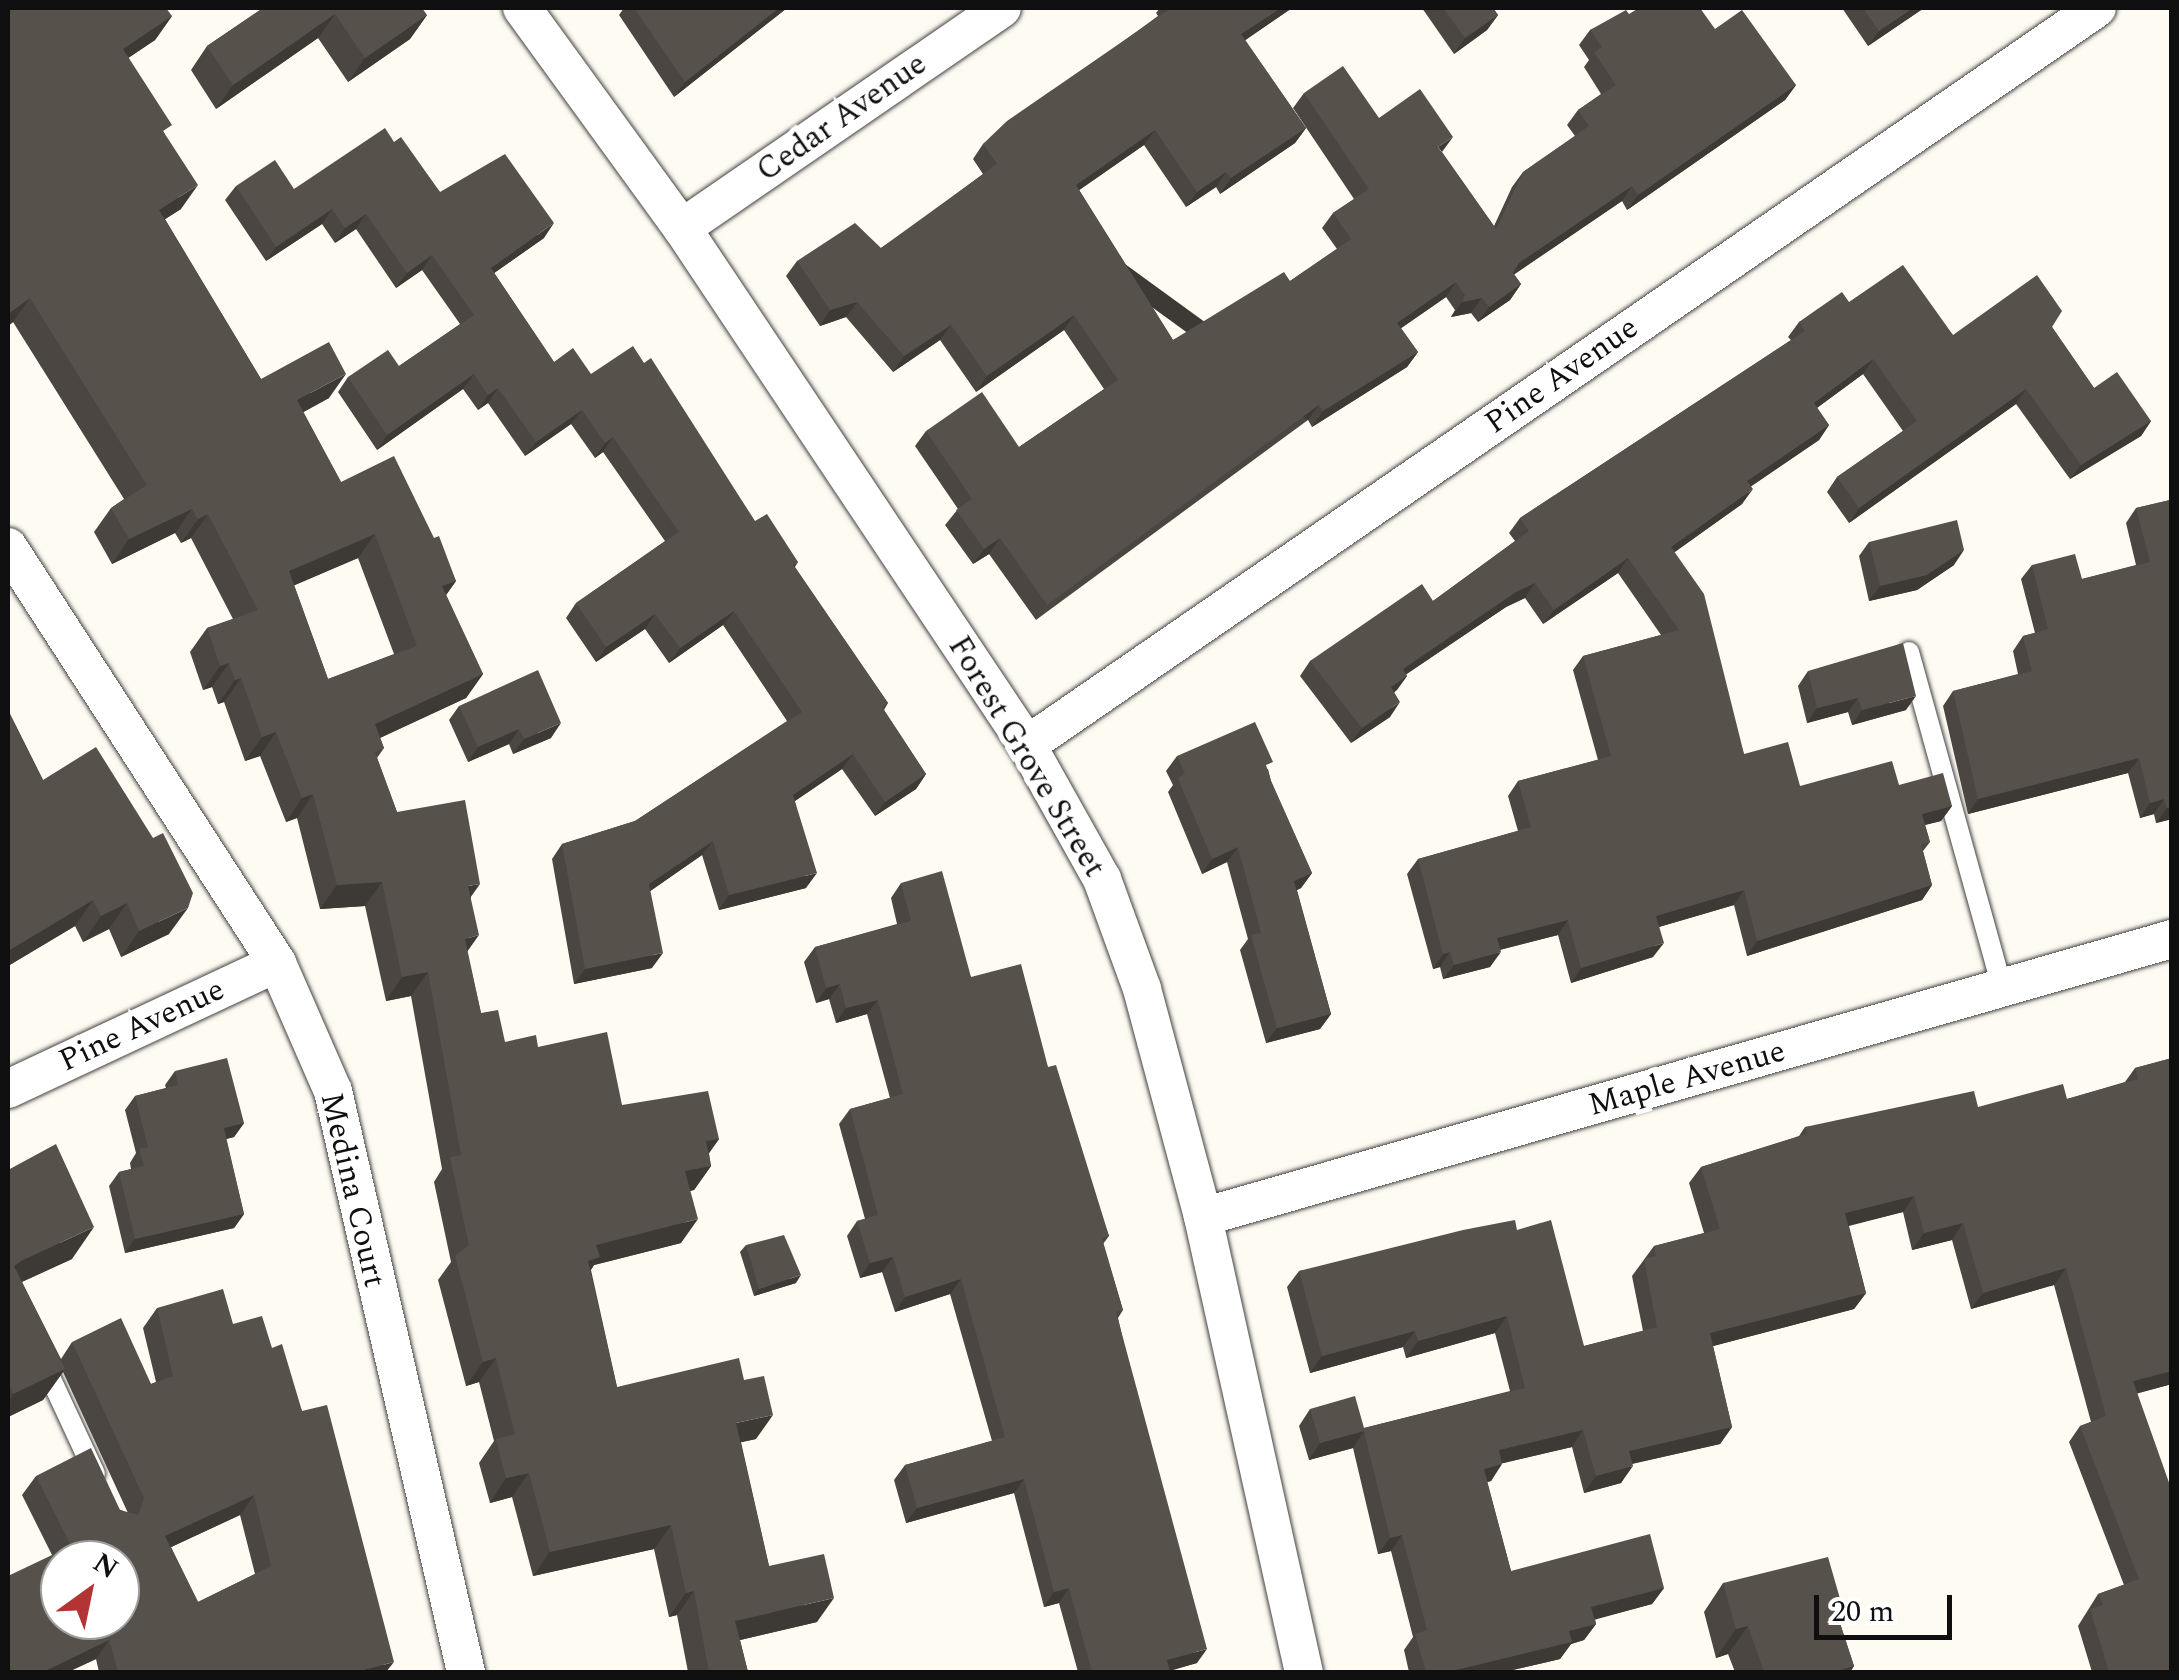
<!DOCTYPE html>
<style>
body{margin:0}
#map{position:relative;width:2179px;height:1680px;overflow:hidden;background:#fefcf2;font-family:Spectral,serif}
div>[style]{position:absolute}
.roads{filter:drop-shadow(0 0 2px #424242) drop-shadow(0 0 2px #424242)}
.service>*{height:20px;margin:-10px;padding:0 10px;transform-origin:10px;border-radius:10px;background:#fff}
.minor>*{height:38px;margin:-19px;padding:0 19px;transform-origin:19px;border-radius:19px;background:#fff}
.wall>*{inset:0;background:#4b4641}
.shaded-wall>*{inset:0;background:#3d3935;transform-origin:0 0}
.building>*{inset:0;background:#57514c}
span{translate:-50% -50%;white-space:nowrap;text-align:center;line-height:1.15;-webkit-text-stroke:10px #fff;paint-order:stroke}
.street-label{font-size:32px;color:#0f0f0f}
.frame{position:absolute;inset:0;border:10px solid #0f0f0f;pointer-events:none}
.north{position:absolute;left:40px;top:1540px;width:100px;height:100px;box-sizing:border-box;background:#fff;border:2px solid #9f9f9f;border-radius:50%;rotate:33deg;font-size:28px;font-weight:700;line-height:40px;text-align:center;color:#0f0f0f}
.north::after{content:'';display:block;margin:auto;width:35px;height:45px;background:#b23434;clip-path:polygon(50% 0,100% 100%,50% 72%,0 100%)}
.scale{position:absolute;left:1814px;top:1595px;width:138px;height:45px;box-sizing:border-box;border:5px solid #0f0f0f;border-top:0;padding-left:12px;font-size:30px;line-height:35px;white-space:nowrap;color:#0f0f0f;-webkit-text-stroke:8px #fff;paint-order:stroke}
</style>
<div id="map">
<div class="roads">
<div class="service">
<div style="left:1909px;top:652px;width:349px;rotate:74.5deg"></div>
<div style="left:44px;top:1364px;width:121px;rotate:65.1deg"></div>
</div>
<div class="minor">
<div style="left:522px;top:8px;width:272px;rotate:54deg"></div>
<div style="left:682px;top:228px;width:622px;rotate:56.28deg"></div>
<div style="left:1027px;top:745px;width:154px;rotate:60.8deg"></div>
<div style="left:1102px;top:879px;width:117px;rotate:70deg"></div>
<div style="left:1142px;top:989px;width:236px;rotate:75deg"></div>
<div style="left:1203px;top:1217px;width:466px;rotate:77.5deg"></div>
<div style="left:682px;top:228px;width:388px;rotate:-34.5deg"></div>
<div style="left:8px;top:547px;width:495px;rotate:57.1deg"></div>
<div style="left:277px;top:963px;width:140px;rotate:66.4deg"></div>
<div style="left:333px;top:1091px;width:596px;rotate:77.11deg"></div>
<div style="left:1027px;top:745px;width:1299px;rotate:-34.56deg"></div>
<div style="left:8px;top:1089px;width:297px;rotate:-25.1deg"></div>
<div style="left:1203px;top:1217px;width:1008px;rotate:-16.01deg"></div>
</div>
</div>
<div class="wall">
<div style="clip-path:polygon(evenodd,8px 8px,172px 16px,155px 40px,128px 58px,165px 135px,181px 209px,165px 219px,261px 379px,329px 398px,303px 412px,341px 482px,434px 538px,456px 581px,446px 595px,483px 674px,466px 698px,380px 738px,384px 748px,377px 758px,397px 812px,471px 897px,467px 952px,481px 1013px,505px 1042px,538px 1047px,622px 1105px,719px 1139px,709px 1153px,711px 1166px,694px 1190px,690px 1191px,681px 1243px,594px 1265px,591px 1270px,617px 1387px,756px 1439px,741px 1442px,769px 1566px,817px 1622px,740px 1640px,748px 1672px,688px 1672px,677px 1615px,669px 1617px,654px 1549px,533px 1576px,512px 1497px,490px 1503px,479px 1463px,494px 1441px,479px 1382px,466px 1386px,438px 1280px,451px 1262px,434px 1182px,442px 1169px,411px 996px,386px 1001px,365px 906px,320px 909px,297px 818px,286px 822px,260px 756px,245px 761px,224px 702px,218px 704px,212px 687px,203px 690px,190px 652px,207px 628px,233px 619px,191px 538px,181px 543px,175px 533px,112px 564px,94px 532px,111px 508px,124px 499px,13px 322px,8px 326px,8px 8px,358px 558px,394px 654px,328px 679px,294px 585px,358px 558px)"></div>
<div style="clip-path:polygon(263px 8px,427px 15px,410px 39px,348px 82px,318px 38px,216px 109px,191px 70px,207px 46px)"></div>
<div style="clip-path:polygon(624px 8px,787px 8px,674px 97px,619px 15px)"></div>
<div style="clip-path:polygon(1160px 8px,1292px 8px,1245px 40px,1306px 128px,1295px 143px,1220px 194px,1216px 187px,1186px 207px,1144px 145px,1079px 190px,1173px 340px,1290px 281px,1337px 249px,1322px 228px,1333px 213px,1354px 199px,1293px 108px,1304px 93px,1379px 118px,1442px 152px,1494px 226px,1512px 187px,1523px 172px,1575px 136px,1567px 125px,1578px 110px,1601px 94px,1584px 67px,1589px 60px,1579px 45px,1590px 30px,1629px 14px,1715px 29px,1796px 85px,1785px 100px,1627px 210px,1622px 201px,1514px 274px,1521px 284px,1510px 300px,1478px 322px,1471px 313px,1451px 317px,1455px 310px,1446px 297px,1401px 328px,1418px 352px,1407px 367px,1312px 427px,1308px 420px,1036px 620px,989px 554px,973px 564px,945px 525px,958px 509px,915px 446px,926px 431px,1019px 447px,1104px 389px,1064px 330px,976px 392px,940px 340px,893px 372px,846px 317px,820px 326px,786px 276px,797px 261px,881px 248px,916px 224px,983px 174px,973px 159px,983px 144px,1158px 16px,1156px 13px)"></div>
<div style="clip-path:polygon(1422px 8px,1493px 8px,1498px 15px,1487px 30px,1454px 54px)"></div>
<div style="clip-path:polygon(1842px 8px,1924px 8px,1868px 46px)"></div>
<div style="clip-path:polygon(394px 142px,440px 192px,544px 238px,494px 273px,554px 362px,591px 374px,798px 562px,795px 567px,888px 703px,884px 710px,926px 774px,916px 789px,875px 816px,842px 769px,795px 801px,806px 888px,719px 910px,702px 855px,650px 891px,652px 968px,574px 984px,552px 859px,562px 844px,635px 821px,787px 721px,723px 625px,669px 663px,645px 629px,596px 662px,566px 618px,576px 603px,665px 541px,603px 452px,595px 458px,571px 424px,525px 456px,488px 403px,478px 410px,463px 389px,377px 450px,338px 392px,348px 377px,399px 366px,460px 324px,422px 270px,396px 288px,356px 229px,335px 243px,322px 224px,266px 261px,225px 200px,236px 186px,294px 189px)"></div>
<div style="clip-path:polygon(1849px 302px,1953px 335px,2052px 327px,2094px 388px,2151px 421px,2141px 436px,2070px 479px,2016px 404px,1849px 523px,1827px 492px,1837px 477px,1903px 431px,1863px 374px,1817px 408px,1829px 425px,1819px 440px,1751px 486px,1742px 504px,1674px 552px,1744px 754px,1800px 786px,1899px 785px,1952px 806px,1941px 821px,1925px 825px,1930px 842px,1923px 851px,1932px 885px,1922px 900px,1747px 956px,1734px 905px,1659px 927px,1653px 957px,1571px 983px,1558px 935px,1500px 950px,1490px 967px,1443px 979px,1440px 967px,1433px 969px,1407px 874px,1418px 859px,1518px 831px,1508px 796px,1518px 781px,1598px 760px,1573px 670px,1583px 656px,1661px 635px,1618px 573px,1543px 624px,1525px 598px,1506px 607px,1406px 674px,1407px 676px,1394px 693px,1390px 717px,1351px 743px,1300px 676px,1310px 661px,1433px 601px,1515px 541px,1509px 533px,1520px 518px,1791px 340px,1788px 337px,1799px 322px)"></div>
<div style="clip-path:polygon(2170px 500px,2172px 819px,2156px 823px,2154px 814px,2140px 818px,2128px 773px,1968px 814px,1943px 706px,1953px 691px,2018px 674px,2013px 651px,2023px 636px,2035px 633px,2021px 579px,2032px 565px,2082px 579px,2136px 565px,2126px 523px,2136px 508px)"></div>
<div style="clip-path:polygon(1869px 542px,1954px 565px,1917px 590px,1869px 601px,1859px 556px)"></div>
<div style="clip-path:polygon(1808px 671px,1906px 710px,1852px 725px,1848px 712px,1807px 723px,1798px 686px)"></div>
<div style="clip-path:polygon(459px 706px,551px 738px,513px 754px,509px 744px,468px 762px,449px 720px)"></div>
<div style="clip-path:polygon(8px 710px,43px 780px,169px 934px,121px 957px,109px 929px,83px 942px,75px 926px,8px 966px)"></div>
<div style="clip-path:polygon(1177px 756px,1268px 769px,1271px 781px,1312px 873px,1301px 888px,1297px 890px,1331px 1014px,1320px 1029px,1266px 1043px,1240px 950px,1248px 939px,1227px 862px,1202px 874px,1168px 792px,1173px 785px,1166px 771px)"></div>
<div style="clip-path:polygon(901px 883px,971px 977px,1048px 1067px,1109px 1236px,1103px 1244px,1123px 1310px,1118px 1318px,1197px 1663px,1170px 1671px,1170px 1672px,1078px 1672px,1059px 1603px,1044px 1607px,1014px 1493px,906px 1523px,894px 1480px,905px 1465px,992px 1441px,950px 1294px,895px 1312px,882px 1272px,860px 1278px,847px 1236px,857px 1221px,865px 1219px,839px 1124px,850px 1109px,890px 1098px,867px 1014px,836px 1023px,829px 999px,816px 1003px,804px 962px,815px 947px,897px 924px,891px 898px)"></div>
<div style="clip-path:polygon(2172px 1058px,2172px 1384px,2137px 1393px,2172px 1672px,2092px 1672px,2078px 1626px,2098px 1594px,2124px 1585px,2069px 1442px,2080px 1426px,2091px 1422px,2054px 1285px,1971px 1309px,1952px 1240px,1912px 1250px,1903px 1212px,1849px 1226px,1866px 1293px,1854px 1309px,1713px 1346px,1732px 1427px,1720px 1444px,1632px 1464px,1621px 1483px,1584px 1493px,1572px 1447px,1502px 1463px,1491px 1481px,1487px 1482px,1511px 1571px,1664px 1588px,1652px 1604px,1595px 1619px,1596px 1624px,1584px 1640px,1571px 1644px,1560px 1659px,1504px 1672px,1409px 1672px,1404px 1650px,1413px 1637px,1391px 1551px,1378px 1554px,1353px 1448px,1309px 1460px,1299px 1426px,1310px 1409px,1364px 1428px,1510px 1391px,1495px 1333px,1406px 1358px,1403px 1347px,1310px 1373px,1287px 1287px,1299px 1271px,1517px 1230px,1584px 1346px,1643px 1331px,1632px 1276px,1654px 1246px,1704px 1233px,1689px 1183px,1701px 1167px,1799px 1136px,1805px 1127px,2067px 1099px,2125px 1082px,2135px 1068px)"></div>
<div style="clip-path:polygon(175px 1071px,244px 1123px,234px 1137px,226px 1139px,244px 1214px,234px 1228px,125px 1253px,109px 1186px,119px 1172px,131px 1169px,130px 1163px,136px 1153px,125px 1110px,135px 1096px,166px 1088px,165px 1085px)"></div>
<div style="clip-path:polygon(evenodd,8px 1170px,72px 1259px,22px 1282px,61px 1359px,72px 1342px,151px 1384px,156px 1382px,143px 1328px,157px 1308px,233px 1324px,272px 1348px,302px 1411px,386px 1672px,99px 1672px,96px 1659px,68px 1672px,8px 1672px,52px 1555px,22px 1495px,36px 1476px,128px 1513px,63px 1372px,43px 1400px,8px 1417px,8px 1170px,240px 1515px,255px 1574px,198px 1602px,171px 1547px,240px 1515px)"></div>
<div style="clip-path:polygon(746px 1245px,796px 1283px,754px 1296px,740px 1252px)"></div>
<div style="clip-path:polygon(1723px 1583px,1843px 1609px,1838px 1617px,1854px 1666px,1850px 1672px,1735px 1672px,1728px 1654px,1716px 1658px,1704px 1612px)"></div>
</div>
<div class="shaded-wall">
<div style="clip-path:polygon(779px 8px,787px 8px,674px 97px,685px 82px)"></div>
<div style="clip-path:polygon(1281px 8px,1292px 8px,1231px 50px,1241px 34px)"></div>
<div style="clip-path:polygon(1913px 8px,1924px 8px,1868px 46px,1879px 31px)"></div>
<div style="clip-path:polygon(335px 14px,318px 38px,216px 109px,233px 85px)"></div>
<div style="clip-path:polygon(427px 15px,410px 39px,348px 82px,365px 58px)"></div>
<div style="clip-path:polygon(1498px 15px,1487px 30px,1454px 54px,1465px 38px)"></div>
<div style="clip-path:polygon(172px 16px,155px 40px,106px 73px,123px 49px)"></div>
<div style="clip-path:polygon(1796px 85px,1785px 100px,1627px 210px,1638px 195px)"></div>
<div style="clip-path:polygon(1306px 128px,1295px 143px,1220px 194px,1231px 178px)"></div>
<div style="clip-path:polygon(1155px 130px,1144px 145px,1065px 200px,1076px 185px)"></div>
<div style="clip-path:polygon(1453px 137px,1442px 152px,1438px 147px)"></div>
<div style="clip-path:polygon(1226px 172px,1216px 187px,1186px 207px,1197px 192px)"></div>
<div style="clip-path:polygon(198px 185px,181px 209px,142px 234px,159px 210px)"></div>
<div style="clip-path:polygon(1632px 186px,1622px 201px,1509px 278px,1519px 263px)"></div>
<div style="clip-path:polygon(332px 209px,322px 224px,266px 261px,276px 247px)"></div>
<div style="clip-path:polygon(366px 214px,356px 229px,335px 243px,345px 228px)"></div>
<div style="clip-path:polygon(554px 223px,544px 238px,480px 283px,491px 268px)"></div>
<div style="clip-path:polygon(432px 255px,422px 270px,396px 288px,407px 273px)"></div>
<div style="clip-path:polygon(1456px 282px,1446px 297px,1387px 338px,1397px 323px)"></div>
<div style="clip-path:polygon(1521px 284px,1510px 300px,1478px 322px,1489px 307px)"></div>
<div style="clip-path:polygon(30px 298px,13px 322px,8px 326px,8px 314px)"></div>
<div style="clip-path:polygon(1482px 298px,1471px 313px,1451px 317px,1462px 302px)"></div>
<div style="clip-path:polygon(857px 302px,846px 317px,820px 326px,830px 310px)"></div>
<div style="clip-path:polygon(1074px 315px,1064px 330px,976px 392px,987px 376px)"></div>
<div style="clip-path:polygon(951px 325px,940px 340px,893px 372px,904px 356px)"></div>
<div style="clip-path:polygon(1418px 352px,1407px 367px,1312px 427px,1323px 411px)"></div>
<div style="clip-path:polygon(1873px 359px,1863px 374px,1803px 418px,1814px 403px)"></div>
<div style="clip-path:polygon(346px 374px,329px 398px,280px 425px,297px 400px)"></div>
<div style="clip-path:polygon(474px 374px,463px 389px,377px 450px,387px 435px)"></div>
<div style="clip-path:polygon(498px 388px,488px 403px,478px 410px,488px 395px)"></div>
<div style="clip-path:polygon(2026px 389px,2016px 404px,1849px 523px,1859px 508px)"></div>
<div style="left:1319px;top:405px;width:19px;height:338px;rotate:126deg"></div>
<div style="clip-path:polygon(582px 410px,571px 424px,525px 456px,536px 442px)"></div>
<div style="clip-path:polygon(2151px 421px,2141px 436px,2070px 479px,2081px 465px)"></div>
<div style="clip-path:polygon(1829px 425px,1819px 440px,1737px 496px,1747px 481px)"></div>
<div style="clip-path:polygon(613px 437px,603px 452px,595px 458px,605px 443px)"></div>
<div style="clip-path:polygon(1753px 489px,1742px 504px,1661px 562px,1671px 547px)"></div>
<div style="clip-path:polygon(192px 509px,175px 533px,112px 564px,129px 539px)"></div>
<div style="clip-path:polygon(208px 514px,191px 538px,181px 543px,198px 519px)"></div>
<div style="clip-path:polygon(375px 534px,358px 558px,272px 595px,289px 571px)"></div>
<div style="clip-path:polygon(1000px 538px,989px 554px,973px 564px,984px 549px)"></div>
<div style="clip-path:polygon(1964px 550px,1954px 565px,1917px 590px,1869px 601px,1880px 586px)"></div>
<div style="clip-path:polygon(1628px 558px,1618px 573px,1543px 624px,1554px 610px)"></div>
<div style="clip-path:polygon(456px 581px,439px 605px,442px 586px)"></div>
<div style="clip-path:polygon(1535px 583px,1525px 598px,1506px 607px,1392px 684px,1403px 669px,1516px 592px)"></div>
<div style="clip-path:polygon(734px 611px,723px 625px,669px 663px,680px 648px)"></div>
<div style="clip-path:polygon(655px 614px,645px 629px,596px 662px,606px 647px)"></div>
<div style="clip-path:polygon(229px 663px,212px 687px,203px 690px,220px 666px)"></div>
<div style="clip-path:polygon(483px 674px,466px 698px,358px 748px,375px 724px)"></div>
<div style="clip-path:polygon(1407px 676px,1397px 690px,1380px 702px,1391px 687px)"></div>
<div style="clip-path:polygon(241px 678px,224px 702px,218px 704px,235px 680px)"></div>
<div style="clip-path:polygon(1916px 696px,1906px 710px,1852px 725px,1862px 710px)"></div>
<div style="clip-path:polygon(1858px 698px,1848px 712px,1807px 723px,1817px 708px)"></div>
<div style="clip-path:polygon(1400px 702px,1390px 717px,1351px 743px,1362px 728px)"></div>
<div style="clip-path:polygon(561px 723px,551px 738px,513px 754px,524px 739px)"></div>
<div style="clip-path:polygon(519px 729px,509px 744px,468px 762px,478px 747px)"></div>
<div style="clip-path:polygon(276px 732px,260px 756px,245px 761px,262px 737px)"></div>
<div style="clip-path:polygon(853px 754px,842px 769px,783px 809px,793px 795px)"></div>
<div style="clip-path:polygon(2139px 758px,2128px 773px,1968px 814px,1978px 799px)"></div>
<div style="clip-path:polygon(926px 774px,916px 789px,875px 816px,885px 802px)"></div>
<div style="clip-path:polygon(313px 794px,297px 818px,286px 822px,302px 798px)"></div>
<div style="clip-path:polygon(2164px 799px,2154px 814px,2140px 818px,2150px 803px)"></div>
<div style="clip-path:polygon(1952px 806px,1941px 821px,1912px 828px,1922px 814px)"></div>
<div style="clip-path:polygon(2172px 807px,2172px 819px,2156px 823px,2167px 808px)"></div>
<div style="clip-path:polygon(713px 841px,702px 855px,639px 899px,649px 884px)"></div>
<div style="clip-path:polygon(1238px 847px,1227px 862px,1202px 874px,1212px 859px)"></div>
<div style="clip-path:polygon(817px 873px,806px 888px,719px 910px,729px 895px)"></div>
<div style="clip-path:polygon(1312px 873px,1301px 888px,1284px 896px,1294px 881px)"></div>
<div style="clip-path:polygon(382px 882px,365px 906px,320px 909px,337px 885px)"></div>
<div style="clip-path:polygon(480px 884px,463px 908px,468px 886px)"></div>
<div style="clip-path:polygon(1932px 885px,1922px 900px,1747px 956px,1757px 941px)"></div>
<div style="clip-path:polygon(1744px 890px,1734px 905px,1645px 931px,1656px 916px)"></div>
<div style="clip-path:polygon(93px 900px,75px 926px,8px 966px,8px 951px)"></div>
<div style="clip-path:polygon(127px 903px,109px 929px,83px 942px,101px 916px)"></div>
<div style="clip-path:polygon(188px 908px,169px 934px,121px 957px,139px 931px)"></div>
<div style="clip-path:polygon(1568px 920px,1558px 935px,1486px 953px,1497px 938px)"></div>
<div style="clip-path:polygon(479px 935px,462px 959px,465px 939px)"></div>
<div style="clip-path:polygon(1664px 943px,1653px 957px,1571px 983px,1581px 968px)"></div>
<div style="clip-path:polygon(1450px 952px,1440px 967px,1433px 969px,1443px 954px)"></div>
<div style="clip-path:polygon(1501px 952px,1490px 967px,1443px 979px,1454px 965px)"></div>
<div style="clip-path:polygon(663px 953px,652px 968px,574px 984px,585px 969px)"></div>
<div style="clip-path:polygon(428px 972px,411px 996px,386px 1001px,402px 977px)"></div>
<div style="clip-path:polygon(840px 984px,829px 999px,816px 1003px,826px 988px)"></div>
<div style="clip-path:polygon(878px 1000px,867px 1014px,836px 1023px,846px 1008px)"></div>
<div style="clip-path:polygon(1331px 1014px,1320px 1029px,1266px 1043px,1277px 1028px)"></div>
<div style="clip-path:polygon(244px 1123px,234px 1137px,214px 1142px,224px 1128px)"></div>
<div style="clip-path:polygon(719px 1139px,702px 1163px,706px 1141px)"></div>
<div style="clip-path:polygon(711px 1166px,694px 1190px,669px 1195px,685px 1171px)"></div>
<div style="clip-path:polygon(1914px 1196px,1903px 1212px,1834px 1229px,1845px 1213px)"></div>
<div style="clip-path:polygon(244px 1214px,234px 1228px,125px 1253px,135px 1239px)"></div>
<div style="clip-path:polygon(698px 1219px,681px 1243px,594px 1265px,583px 1281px,572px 1285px,596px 1245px)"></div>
<div style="clip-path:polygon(1963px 1223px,1952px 1240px,1912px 1250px,1924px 1233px)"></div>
<div style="clip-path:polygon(94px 1227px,72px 1259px,8px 1288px,14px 1266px,21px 1261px)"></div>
<div style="clip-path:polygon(893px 1257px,882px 1272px,860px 1278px,870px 1263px)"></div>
<div style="clip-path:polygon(2066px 1268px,2054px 1285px,1971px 1309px,1983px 1293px)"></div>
<div style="clip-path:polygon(801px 1275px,796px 1283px,754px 1296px,759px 1289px)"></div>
<div style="clip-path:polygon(961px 1279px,950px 1294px,895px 1312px,905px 1297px)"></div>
<div style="clip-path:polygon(1866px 1293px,1854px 1309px,1698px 1350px,1710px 1333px)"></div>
<div style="clip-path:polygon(1507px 1316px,1495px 1333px,1406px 1358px,1418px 1341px)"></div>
<div style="clip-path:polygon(1415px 1331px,1403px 1347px,1310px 1373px,1322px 1356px)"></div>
<div style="clip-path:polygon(496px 1358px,479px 1382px,466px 1386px,483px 1362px)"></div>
<div style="clip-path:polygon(65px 1369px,43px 1400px,8px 1417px,8px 1402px,13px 1394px)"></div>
<div style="clip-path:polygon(2172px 1371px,2172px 1384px,2121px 1398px,2133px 1381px)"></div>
<div style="clip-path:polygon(773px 1415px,756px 1439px,720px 1447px,736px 1423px)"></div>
<div style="clip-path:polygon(1732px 1427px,1720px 1444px,1617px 1467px,1629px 1451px)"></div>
<div style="clip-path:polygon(1583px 1430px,1572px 1447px,1487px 1467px,1499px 1450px)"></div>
<div style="clip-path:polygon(1364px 1431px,1353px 1448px,1309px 1460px,1320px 1443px)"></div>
<div style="clip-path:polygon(1502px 1464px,1491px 1481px,1472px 1486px,1484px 1469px)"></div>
<div style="clip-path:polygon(1633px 1466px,1621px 1483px,1584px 1493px,1596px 1476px)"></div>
<div style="clip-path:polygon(529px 1473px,512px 1497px,490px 1503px,506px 1478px)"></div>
<div style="clip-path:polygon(1024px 1479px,1014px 1493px,906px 1523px,917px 1508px)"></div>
<div style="clip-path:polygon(254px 1495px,240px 1515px,152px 1556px,165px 1536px)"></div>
<div style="clip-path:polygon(671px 1525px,654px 1549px,533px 1576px,550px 1552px)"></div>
<div style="clip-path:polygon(1402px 1535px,1391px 1551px,1378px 1554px,1390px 1538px)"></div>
<div style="clip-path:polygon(1069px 1588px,1059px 1603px,1044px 1607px,1054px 1592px)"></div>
<div style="clip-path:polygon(1664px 1588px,1652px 1604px,1579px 1624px,1591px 1607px)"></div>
<div style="clip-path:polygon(694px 1591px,677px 1615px,669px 1617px,686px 1593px)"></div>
<div style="clip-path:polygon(834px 1598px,817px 1622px,719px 1645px,735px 1621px)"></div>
<div style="clip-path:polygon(1596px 1624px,1584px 1640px,1571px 1644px,1560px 1659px,1504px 1672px,1448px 1672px,1569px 1631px)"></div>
<div style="clip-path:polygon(1748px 1626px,1728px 1654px,1716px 1658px,1736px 1629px)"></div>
<div style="clip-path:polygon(109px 1640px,96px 1659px,68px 1672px,43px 1672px)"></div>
<div style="clip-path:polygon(1207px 1649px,1197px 1663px,1163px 1672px,1167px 1660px)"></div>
<div style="clip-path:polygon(394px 1662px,386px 1672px,356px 1672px)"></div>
<div style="clip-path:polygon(1854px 1666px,1850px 1672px,1834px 1672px)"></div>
</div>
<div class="building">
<div style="clip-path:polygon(evenodd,8px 8px,166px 8px,172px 16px,123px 49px,172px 125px,163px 131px,198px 185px,159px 210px,261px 379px,329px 342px,346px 374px,297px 400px,341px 482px,394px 456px,434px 538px,439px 536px,456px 581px,442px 586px,483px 674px,375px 724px,384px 748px,375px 752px,397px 812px,465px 800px,480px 884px,468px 886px,479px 935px,465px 939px,481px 1013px,498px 1010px,505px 1042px,536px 1035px,538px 1047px,607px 1032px,622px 1105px,708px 1091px,719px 1139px,706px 1141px,711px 1166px,685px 1171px,698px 1219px,596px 1245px,600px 1257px,588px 1261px,617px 1387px,739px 1358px,744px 1380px,764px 1376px,773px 1415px,736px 1423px,769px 1566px,824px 1554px,834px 1598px,735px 1621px,748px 1672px,709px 1672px,694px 1591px,686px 1593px,671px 1525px,550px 1552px,529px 1473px,506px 1478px,496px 1439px,515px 1434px,496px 1358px,483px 1362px,455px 1256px,469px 1245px,450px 1157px,461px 1155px,428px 972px,402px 977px,382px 882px,337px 885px,313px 794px,302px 798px,276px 732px,262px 737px,241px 678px,235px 680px,229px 663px,220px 666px,207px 628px,258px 610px,208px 514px,198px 519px,192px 509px,129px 539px,111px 508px,147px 485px,30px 298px,8px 314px,8px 8px,375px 534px,417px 646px,328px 679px,289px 571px,375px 534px)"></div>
<div style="clip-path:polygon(263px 8px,422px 8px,427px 15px,365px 58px,335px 14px,233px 85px,207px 46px)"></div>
<div style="clip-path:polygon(634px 8px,779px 8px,685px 82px)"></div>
<div style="clip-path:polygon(1171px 8px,1281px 8px,1241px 34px,1306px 128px,1231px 178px,1226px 172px,1197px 192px,1155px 130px,1076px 185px,1173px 340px,1284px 272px,1290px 281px,1351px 239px,1333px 213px,1369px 189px,1304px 93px,1343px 66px,1379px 118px,1420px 89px,1453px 137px,1438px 147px,1496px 229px,1523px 172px,1589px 126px,1578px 110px,1616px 85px,1594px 52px,1602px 47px,1590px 30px,1626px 10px,1629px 14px,1639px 8px,1700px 8px,1715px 29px,1742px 10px,1796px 85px,1638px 195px,1632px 186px,1519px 263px,1513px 273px,1521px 284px,1489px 307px,1482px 298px,1462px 302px,1465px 295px,1456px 282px,1397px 323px,1418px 352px,1323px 411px,1319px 405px,1047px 605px,1000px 538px,984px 549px,956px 510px,972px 499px,926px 431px,982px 392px,1019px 447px,1118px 380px,1074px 315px,987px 376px,951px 325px,904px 356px,857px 302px,830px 310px,797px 261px,855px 223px,881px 248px,997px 164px,983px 144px,1007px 121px)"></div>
<div style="clip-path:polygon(1443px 8px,1493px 8px,1498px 15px,1465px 38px)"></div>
<div style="clip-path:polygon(1863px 8px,1913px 8px,1879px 31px)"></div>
<div style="clip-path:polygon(385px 128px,394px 142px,401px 137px,440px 192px,505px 154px,554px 223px,491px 268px,554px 362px,573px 348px,591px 374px,633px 346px,644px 363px,651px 358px,755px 521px,767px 514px,798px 562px,793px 565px,888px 703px,882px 707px,926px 774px,885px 802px,853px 754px,793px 795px,817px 873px,729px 895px,713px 841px,649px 884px,663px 953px,585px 969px,562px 844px,635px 821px,802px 712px,734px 611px,680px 648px,655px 614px,606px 647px,576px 603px,679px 532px,613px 437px,605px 443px,582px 410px,536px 442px,498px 388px,488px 395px,474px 374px,387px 435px,348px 377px,388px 350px,399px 366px,474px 315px,432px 255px,407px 273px,366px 214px,345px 228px,332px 209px,276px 247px,236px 186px,275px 160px,294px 189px)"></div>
<div style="clip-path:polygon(1903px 265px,1953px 335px,2037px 275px,2062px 311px,2052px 327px,2094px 388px,2117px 372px,2151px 421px,2081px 465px,2026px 389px,1859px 508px,1837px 477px,1917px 421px,1873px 359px,1814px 403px,1829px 425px,1747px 481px,1753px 489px,1671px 547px,1704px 594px,1744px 754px,1788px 742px,1800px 786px,1892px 761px,1899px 785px,1943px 773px,1952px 806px,1922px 814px,1930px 842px,1921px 844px,1932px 885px,1757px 941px,1744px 890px,1656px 916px,1664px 943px,1581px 968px,1568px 920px,1497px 938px,1501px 952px,1454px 965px,1450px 952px,1443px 954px,1418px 859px,1531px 827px,1518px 781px,1611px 756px,1583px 656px,1679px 630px,1628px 558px,1554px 610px,1535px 583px,1516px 592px,1403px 669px,1407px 676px,1391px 687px,1400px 702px,1362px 728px,1310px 661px,1422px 584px,1433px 601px,1529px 531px,1520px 518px,1805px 331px,1799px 322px,1842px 292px,1849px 302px)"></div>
<div style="clip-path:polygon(2170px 500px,2172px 807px,2167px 808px,2164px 799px,2150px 803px,2139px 758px,1978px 799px,1953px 691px,2032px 671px,2023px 636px,2048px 629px,2032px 565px,2075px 554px,2082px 579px,2150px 562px,2136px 508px)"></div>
<div style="clip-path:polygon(1957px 520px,1964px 550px,1927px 575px,1880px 586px,1869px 542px)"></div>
<div style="clip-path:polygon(1903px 643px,1916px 696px,1862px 710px,1858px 698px,1817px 708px,1808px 671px)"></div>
<div style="clip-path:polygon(538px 670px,561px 723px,524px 739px,519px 729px,478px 747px,459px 706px)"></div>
<div style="clip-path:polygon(8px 710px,43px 780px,96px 747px,153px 838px,163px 833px,193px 893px,188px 908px,139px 931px,127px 903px,101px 916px,93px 900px,8px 951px)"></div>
<div style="clip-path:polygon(1255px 722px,1273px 762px,1266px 765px,1271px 781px,1312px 873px,1294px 881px,1331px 1014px,1277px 1028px,1251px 935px,1261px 933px,1238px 847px,1212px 859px,1178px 778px,1185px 774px,1177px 756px)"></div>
<div style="clip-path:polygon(942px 871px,971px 977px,1021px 964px,1048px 1067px,1056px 1065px,1109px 1236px,1102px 1238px,1123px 1310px,1116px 1312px,1207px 1649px,1167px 1660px,1170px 1672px,1092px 1672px,1069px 1588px,1054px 1592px,1024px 1479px,917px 1508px,905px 1465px,1005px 1437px,961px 1279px,905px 1297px,893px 1257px,870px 1263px,857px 1221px,878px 1215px,850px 1109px,903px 1094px,878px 1000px,846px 1008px,840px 984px,826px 988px,815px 947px,911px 921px,901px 883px)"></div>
<div style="clip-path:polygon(227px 1058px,244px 1123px,224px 1128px,244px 1214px,135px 1239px,119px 1172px,144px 1166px,139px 1149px,148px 1147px,135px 1096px,178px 1085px,175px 1071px)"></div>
<div style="clip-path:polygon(2172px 1058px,2172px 1264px,2170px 1265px,2172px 1270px,2172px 1371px,2133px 1381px,2172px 1491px,2172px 1672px,2109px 1672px,2090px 1609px,2103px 1605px,2098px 1594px,2139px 1579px,2080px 1426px,2106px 1416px,2066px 1268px,1983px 1293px,1963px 1223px,1924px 1233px,1914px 1196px,1845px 1213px,1866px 1293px,1710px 1333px,1732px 1427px,1629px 1451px,1633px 1466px,1596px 1476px,1583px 1430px,1499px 1450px,1502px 1464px,1484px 1469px,1511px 1571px,1650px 1534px,1664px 1588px,1591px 1607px,1596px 1624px,1569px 1631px,1572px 1642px,1448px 1672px,1426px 1672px,1415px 1634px,1427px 1630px,1402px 1535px,1390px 1538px,1364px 1431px,1320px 1443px,1310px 1409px,1355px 1396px,1364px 1428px,1525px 1388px,1507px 1316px,1418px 1341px,1415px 1331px,1322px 1356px,1299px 1271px,1463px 1230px,1515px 1220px,1517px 1230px,1551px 1220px,1584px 1346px,1657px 1327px,1644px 1259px,1656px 1256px,1654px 1246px,1720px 1229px,1701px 1167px,1807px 1134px,1805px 1127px,1974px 1091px,1978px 1107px,2063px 1084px,2067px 1099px,2138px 1079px,2135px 1068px)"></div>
<div style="clip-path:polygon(56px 1144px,94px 1227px,21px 1261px,14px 1266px,65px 1369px,13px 1394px,8px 1382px,8px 1170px)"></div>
<div style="clip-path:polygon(784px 1235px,801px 1275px,759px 1289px,746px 1245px)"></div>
<div style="clip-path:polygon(evenodd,223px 1289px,233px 1324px,262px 1316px,272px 1348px,282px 1344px,302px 1411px,327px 1405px,394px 1662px,356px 1672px,118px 1672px,109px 1640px,43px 1672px,8px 1672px,8px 1576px,71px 1546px,36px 1476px,91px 1448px,120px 1510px,138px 1515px,144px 1498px,72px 1342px,121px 1318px,151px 1384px,173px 1376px,157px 1308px,223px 1289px,254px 1495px,271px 1566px,198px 1602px,165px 1536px,254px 1495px,223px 1289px,60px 1560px,120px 1560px,120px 1620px,60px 1620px,60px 1560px)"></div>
<div style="clip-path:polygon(1828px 1557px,1843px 1609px,1836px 1611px,1854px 1666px,1834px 1672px,1764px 1672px,1748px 1626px,1736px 1629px,1723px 1583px)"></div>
</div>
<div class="street-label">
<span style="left:842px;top:118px;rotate:-35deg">Cedar Avenue</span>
<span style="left:1562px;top:376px;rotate:-35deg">Pine Avenue</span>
<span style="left:1026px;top:757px;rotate:59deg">Forest Grove Street</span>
<span style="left:142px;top:1026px;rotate:-25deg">Pine Avenue</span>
<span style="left:1687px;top:1079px;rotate:-16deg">Maple Avenue</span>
<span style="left:352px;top:1190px;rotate:77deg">Medina Court</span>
</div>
<div class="frame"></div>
<div class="north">N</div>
<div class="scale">20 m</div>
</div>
